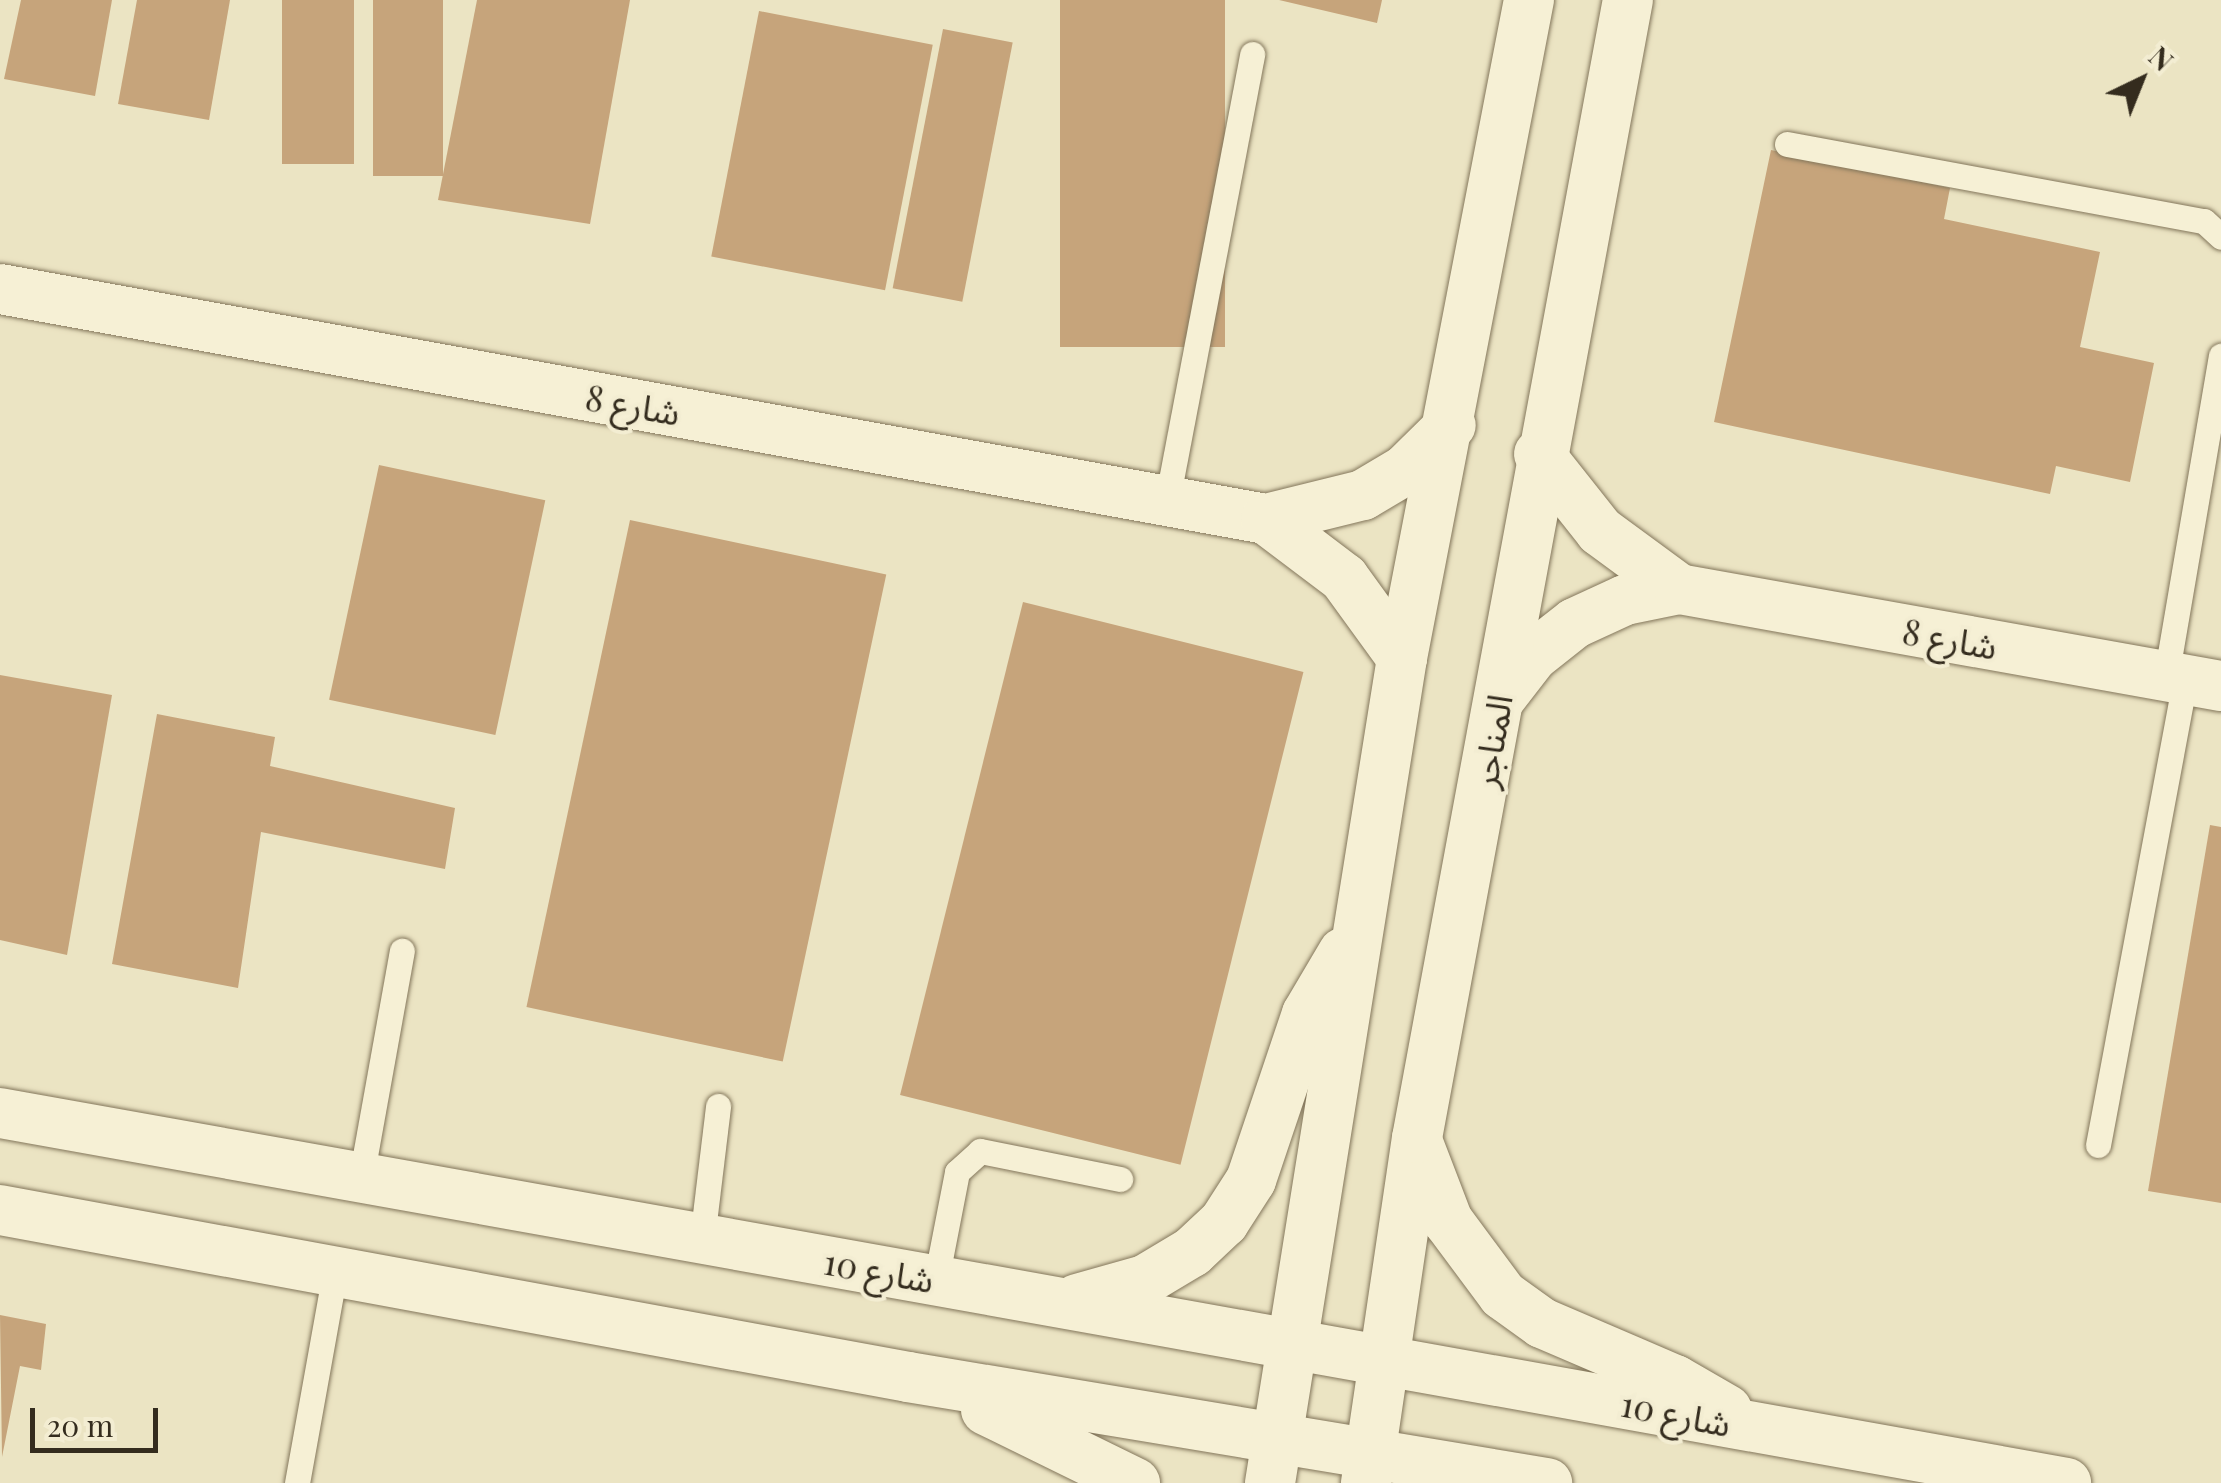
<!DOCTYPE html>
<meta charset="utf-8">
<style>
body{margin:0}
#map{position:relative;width:2221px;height:1483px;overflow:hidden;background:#ebe4c3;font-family:"Playfair Display","Noto Sans Arabic",serif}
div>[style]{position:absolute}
.building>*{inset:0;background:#c6a47b;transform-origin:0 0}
.roads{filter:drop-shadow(0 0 2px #83765b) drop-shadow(0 0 2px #83765b)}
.service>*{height:25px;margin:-12.5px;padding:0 12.5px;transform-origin:12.5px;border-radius:12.5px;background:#f6f0d5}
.minor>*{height:50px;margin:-25px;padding:0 25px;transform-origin:25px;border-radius:25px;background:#f6f0d5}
span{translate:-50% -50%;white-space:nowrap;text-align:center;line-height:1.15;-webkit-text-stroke:8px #f3edd2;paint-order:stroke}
.street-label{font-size:35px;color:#342c1e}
.north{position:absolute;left:2091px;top:30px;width:100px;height:100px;-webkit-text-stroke:8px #f3edd2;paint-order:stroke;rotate:43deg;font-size:28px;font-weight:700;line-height:40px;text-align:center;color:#342c1e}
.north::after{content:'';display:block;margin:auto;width:35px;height:45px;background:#342c1e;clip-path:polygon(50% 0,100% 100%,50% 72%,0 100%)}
.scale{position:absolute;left:30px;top:1408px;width:128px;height:45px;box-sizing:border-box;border:5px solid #342c1e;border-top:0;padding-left:12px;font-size:30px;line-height:35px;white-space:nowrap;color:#342c1e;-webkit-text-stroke:8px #f3edd2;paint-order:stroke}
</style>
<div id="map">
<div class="building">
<div style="clip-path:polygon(21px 0,112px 0,95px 96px,4px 79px)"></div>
<div style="clip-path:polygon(137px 0,230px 0,209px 120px,118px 104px)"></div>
<div style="left:282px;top:0;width:72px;height:164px"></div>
<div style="left:373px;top:0;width:70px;height:176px"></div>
<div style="clip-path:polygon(477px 0,630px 0,590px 224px,438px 200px)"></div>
<div style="left:1060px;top:0;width:165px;height:347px"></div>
<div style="clip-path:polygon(1279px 0,1382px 0,1377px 23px)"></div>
<div style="left:759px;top:11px;width:177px;height:250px;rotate:11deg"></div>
<div style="left:943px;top:29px;width:71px;height:264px;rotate:11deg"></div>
<div style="clip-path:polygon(1771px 150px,1950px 188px,1944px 219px,2100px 252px,2080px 347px,2154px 363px,2130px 482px,2056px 466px,2050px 494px,1714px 422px)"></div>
<div style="left:379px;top:465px;width:170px;height:240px;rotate:12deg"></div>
<div style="left:630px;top:520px;width:262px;height:498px;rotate:12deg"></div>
<div style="left:1023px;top:602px;width:289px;height:508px;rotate:14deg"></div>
<div style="clip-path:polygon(0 675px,112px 695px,67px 955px,0 940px)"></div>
<div style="clip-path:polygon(157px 714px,275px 737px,270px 766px,455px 808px,445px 869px,261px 832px,238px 988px,112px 964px)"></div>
<div style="clip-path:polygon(2210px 825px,2221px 827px,2221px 1203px,2148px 1191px)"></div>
<div style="clip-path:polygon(0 1315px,46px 1324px,41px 1370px,20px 1366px,2px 1457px)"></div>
</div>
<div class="roads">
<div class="service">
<div style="left:1787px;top:144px;width:424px;rotate:10.5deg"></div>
<div style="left:2204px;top:221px;width:23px;rotate:43deg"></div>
<div style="left:1167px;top:501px;width:455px;rotate:-79.2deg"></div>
<div style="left:2166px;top:677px;width:326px;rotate:-80.3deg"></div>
<div style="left:2098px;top:1145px;width:473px;rotate:-79.4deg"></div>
<div style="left:361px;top:1178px;width:231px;rotate:-79.8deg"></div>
<div style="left:702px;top:1239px;width:134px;rotate:-83.1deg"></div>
<div style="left:936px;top:1280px;width:110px;rotate:-79deg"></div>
<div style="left:957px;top:1172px;width:31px;rotate:-42deg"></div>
<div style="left:980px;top:1151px;width:143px;rotate:11.3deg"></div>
<div style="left:297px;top:1483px;width:215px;rotate:-79.8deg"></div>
</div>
<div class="minor">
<div style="left:0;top:289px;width:1287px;rotate:10.3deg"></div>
<div style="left:1266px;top:519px;width:100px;rotate:-13.9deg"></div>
<div style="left:1363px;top:495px;width:49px;rotate:-30.8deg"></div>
<div style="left:1405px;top:470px;width:64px;rotate:-44.4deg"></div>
<div style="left:1539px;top:454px;width:98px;rotate:51.6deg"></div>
<div style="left:1600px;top:531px;width:98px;rotate:36.3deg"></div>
<div style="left:1266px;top:519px;width:98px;rotate:37.1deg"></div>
<div style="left:1344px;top:578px;width:99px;rotate:54.1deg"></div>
<div style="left:1499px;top:700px;width:56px;rotate:-52.3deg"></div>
<div style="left:1533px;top:656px;width:53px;rotate:-38.2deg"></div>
<div style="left:1575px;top:623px;width:55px;rotate:-24.7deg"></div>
<div style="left:1625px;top:600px;width:55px;rotate:-11.5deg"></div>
<div style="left:1679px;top:589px;width:551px;rotate:10.15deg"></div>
<div style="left:0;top:1113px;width:2099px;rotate:10.15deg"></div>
<div style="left:1418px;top:1143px;width:84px;rotate:69deg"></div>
<div style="left:1448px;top:1221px;width:92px;rotate:53.4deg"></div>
<div style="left:1503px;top:1295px;width:48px;rotate:35.7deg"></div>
<div style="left:1542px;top:1323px;width:145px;rotate:23.2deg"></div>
<div style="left:1675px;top:1380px;width:60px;rotate:30deg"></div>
<div style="left:0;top:1210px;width:923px;rotate:10.42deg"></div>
<div style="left:908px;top:1377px;width:648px;rotate:9.42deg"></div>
<div style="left:1077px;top:1299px;width:71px;rotate:-15.6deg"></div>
<div style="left:1145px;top:1280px;width:55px;rotate:-30.8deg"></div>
<div style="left:1192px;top:1252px;width:44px;rotate:-43.2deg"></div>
<div style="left:1224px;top:1222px;width:50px;rotate:-57.3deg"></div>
<div style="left:1251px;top:1180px;width:175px;rotate:-71.4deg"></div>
<div style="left:1307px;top:1014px;width:71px;rotate:-59.5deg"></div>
<div style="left:986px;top:1410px;width:166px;rotate:26.1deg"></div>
<div style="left:1270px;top:1483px;width:835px;rotate:-80.91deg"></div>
<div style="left:1402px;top:658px;width:670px;rotate:-79.08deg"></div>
<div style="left:1366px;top:1483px;width:349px;rotate:-81.6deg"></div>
<div style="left:1417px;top:1138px;width:1157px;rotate:-79.5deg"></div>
</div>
</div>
<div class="street-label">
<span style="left:633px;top:404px;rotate:10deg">شارع 8</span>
<span style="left:1950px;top:638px;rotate:10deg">شارع 8</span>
<span style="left:1491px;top:741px;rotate:-80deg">المناجر</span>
<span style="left:879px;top:1270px;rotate:10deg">شارع 10</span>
<span style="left:1676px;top:1413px;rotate:11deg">شارع 10</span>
</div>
<div class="north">N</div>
<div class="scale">20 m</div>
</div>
